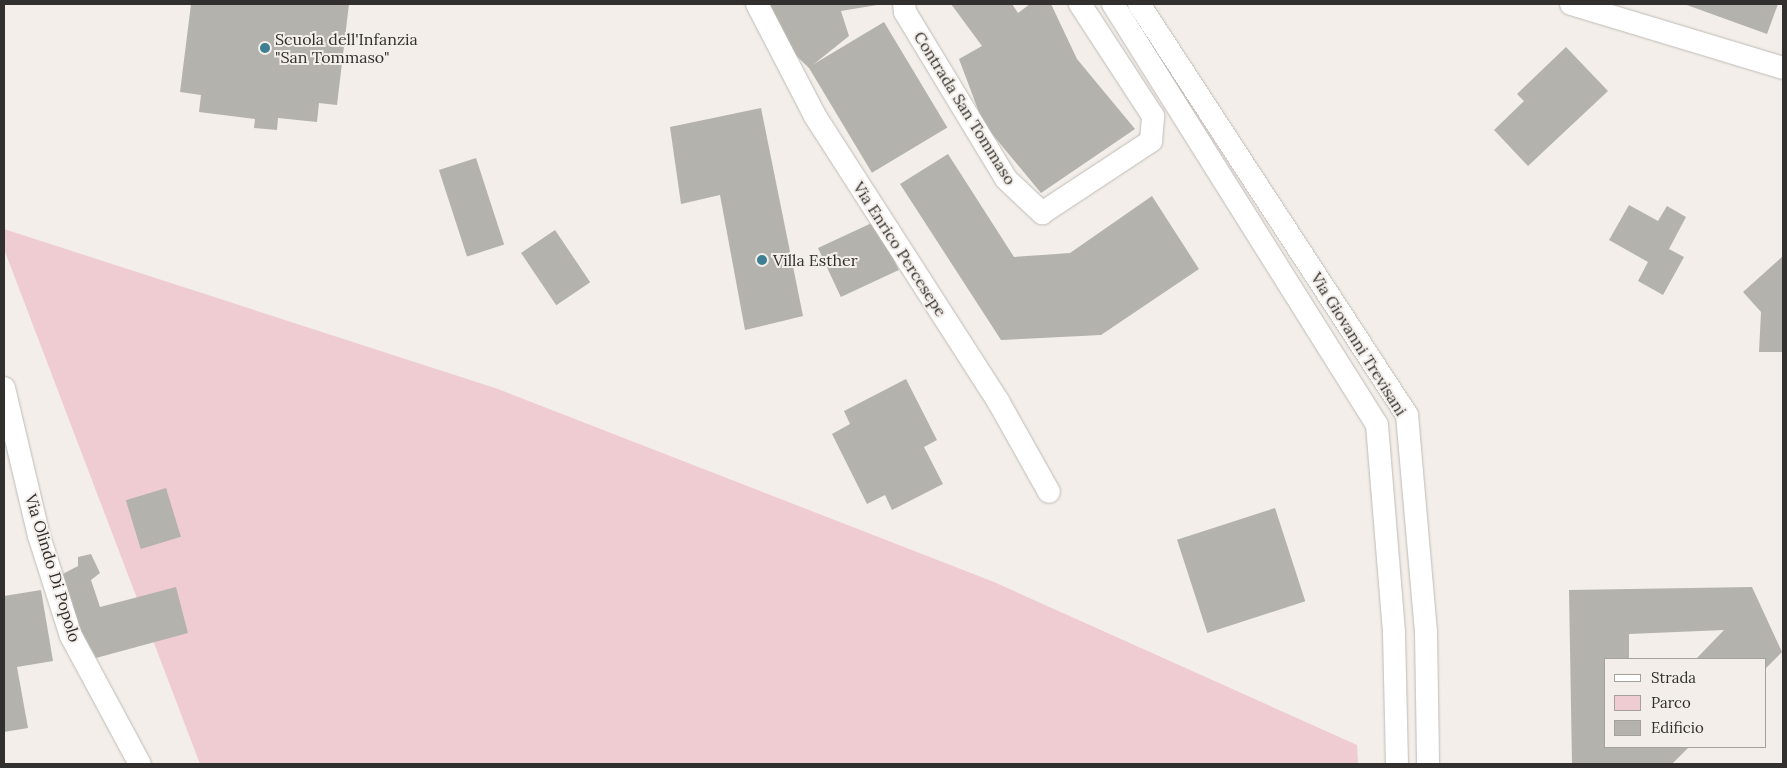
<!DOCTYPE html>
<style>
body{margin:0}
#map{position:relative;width:1787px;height:768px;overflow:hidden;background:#f3eee9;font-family:Lora,serif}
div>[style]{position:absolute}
.green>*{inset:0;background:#efccd1}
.building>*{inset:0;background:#b3b2ac;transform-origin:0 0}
.roads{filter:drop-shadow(0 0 1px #bfbbb6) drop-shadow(0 0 1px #bfbbb6)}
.street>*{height:22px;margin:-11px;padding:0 11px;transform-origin:11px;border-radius:11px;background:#fff}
.dots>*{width:14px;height:14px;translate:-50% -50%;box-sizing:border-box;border:2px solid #f3eee9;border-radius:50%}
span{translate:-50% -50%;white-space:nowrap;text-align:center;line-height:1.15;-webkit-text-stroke:4px #f3eee9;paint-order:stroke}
.poi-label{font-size:16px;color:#31302e}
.left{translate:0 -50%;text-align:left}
.street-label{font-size:16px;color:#31302e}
.frame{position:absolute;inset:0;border:5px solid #31302e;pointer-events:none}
.legend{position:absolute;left:1604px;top:658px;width:162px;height:90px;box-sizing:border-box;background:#f3eee9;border:1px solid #a5a29e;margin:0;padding:6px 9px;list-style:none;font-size:15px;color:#31302e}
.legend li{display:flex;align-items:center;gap:10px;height:25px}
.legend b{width:25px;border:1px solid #a5a29e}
</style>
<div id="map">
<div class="green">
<div style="clip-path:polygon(4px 229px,498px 389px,994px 582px,1357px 745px,1358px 764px,200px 764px,4px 249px)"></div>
</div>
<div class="building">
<div style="clip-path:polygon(191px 4px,349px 4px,337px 105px,319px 103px,317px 122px,278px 118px,277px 130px,254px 128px,255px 119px,199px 112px,201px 95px,180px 92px)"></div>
<div style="clip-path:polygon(766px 4px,876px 4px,877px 5px,841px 11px,849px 36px,809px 68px,782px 42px)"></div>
<div style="clip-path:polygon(951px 4px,1012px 4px,1018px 13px,1030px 4px,1051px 4px,1077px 59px,1135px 129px,1041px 193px,983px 123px,959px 59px,982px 46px)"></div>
<div style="clip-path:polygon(1684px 4px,1778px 4px,1767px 34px)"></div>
<div style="left:884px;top:22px;width:123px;height:88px;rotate:59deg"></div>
<div style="clip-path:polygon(1566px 47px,1608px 91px,1528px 166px,1494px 130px,1524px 101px,1517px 94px)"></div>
<div style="clip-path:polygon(761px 108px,803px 316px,745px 330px,720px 195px,681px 204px,670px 127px)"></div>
<div style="clip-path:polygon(948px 154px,1014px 257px,1070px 253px,1152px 196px,1199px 269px,1101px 335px,1001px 340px,900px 184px)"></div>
<div style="left:476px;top:158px;width:91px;height:39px;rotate:72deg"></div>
<div style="clip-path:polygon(1629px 205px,1658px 221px,1667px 206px,1686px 217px,1669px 249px,1684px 257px,1663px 295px,1638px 281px,1648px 262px,1609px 240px)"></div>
<div style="left:876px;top:221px;width:54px;height:64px;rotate:65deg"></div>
<div style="left:555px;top:230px;width:63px;height:41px;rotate:56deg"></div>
<div style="clip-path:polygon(1783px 256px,1783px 352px,1759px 352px,1761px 312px,1743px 292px)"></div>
<div style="clip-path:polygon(906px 379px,937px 440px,924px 447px,943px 484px,892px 510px,885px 495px,867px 504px,832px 434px,850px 424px,844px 411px)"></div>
<div style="left:166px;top:488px;width:51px;height:42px;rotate:73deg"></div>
<div style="left:1275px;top:508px;width:98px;height:103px;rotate:72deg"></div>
<div style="clip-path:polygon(91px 554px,100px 573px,91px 580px,100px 607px,176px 587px,188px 633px,96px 658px,62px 597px,59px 576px,78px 566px,78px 557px)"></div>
<div style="clip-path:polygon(1752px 587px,1782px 652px,1766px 668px,1766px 659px,1696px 659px,1724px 630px,1629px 634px,1629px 659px,1606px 659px,1606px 747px,1689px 747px,1672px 764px,1572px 764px,1569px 590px)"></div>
<div style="clip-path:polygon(41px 590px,53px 661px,17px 667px,28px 728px,4px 732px,4px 596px)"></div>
</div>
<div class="roads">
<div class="street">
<div style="left:757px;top:4px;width:126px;rotate:62.6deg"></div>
<div style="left:815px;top:116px;width:339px;rotate:57.3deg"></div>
<div style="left:998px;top:401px;width:104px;rotate:60.7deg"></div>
<div style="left:904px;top:4px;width:8px;rotate:83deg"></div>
<div style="left:905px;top:12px;width:195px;rotate:58.8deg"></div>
<div style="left:1006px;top:179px;width:50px;rotate:43.4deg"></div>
<div style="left:1042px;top:213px;width:131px;rotate:-33.4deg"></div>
<div style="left:1151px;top:141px;width:25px;rotate:-85deg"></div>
<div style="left:1153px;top:116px;width:134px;rotate:-123.1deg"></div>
<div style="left:1113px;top:4px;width:497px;rotate:57.9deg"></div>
<div style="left:1377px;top:425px;width:209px;rotate:85.3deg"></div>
<div style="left:1394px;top:633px;width:131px;rotate:88.7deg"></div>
<div style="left:1139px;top:4px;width:491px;rotate:56.9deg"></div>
<div style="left:1407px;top:415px;width:218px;rotate:85deg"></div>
<div style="left:1426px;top:632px;width:132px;rotate:89.1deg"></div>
<div style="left:1571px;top:4px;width:221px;rotate:16.8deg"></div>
<div style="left:4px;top:388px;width:152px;rotate:76.7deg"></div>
<div style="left:39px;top:536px;width:105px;rotate:72.3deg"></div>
<div style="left:71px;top:636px;width:145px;rotate:61.7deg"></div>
</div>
</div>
<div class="dots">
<div style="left:265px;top:48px;background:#3d7f90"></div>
<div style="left:762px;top:260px;background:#3d7f90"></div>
</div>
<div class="poi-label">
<span class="left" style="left:275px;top:48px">Scuola dell'Infanzia<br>"San Tommaso"</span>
<span class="left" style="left:773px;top:260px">Villa Esther</span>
</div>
<div class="street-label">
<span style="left:965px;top:108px;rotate:58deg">Contrada San Tommaso</span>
<span style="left:900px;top:249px;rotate:57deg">Via Enrico Percesepe</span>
<span style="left:1359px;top:344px;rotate:58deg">Via Giovanni Trevisani</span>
<span style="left:53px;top:568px;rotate:73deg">Via Olindo Di Popolo</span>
</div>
<div class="frame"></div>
<ul class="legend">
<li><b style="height:6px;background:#fff"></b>Strada</li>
<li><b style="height:14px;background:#efccd1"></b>Parco</li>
<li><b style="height:14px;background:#b3b2ac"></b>Edificio</li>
</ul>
</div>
